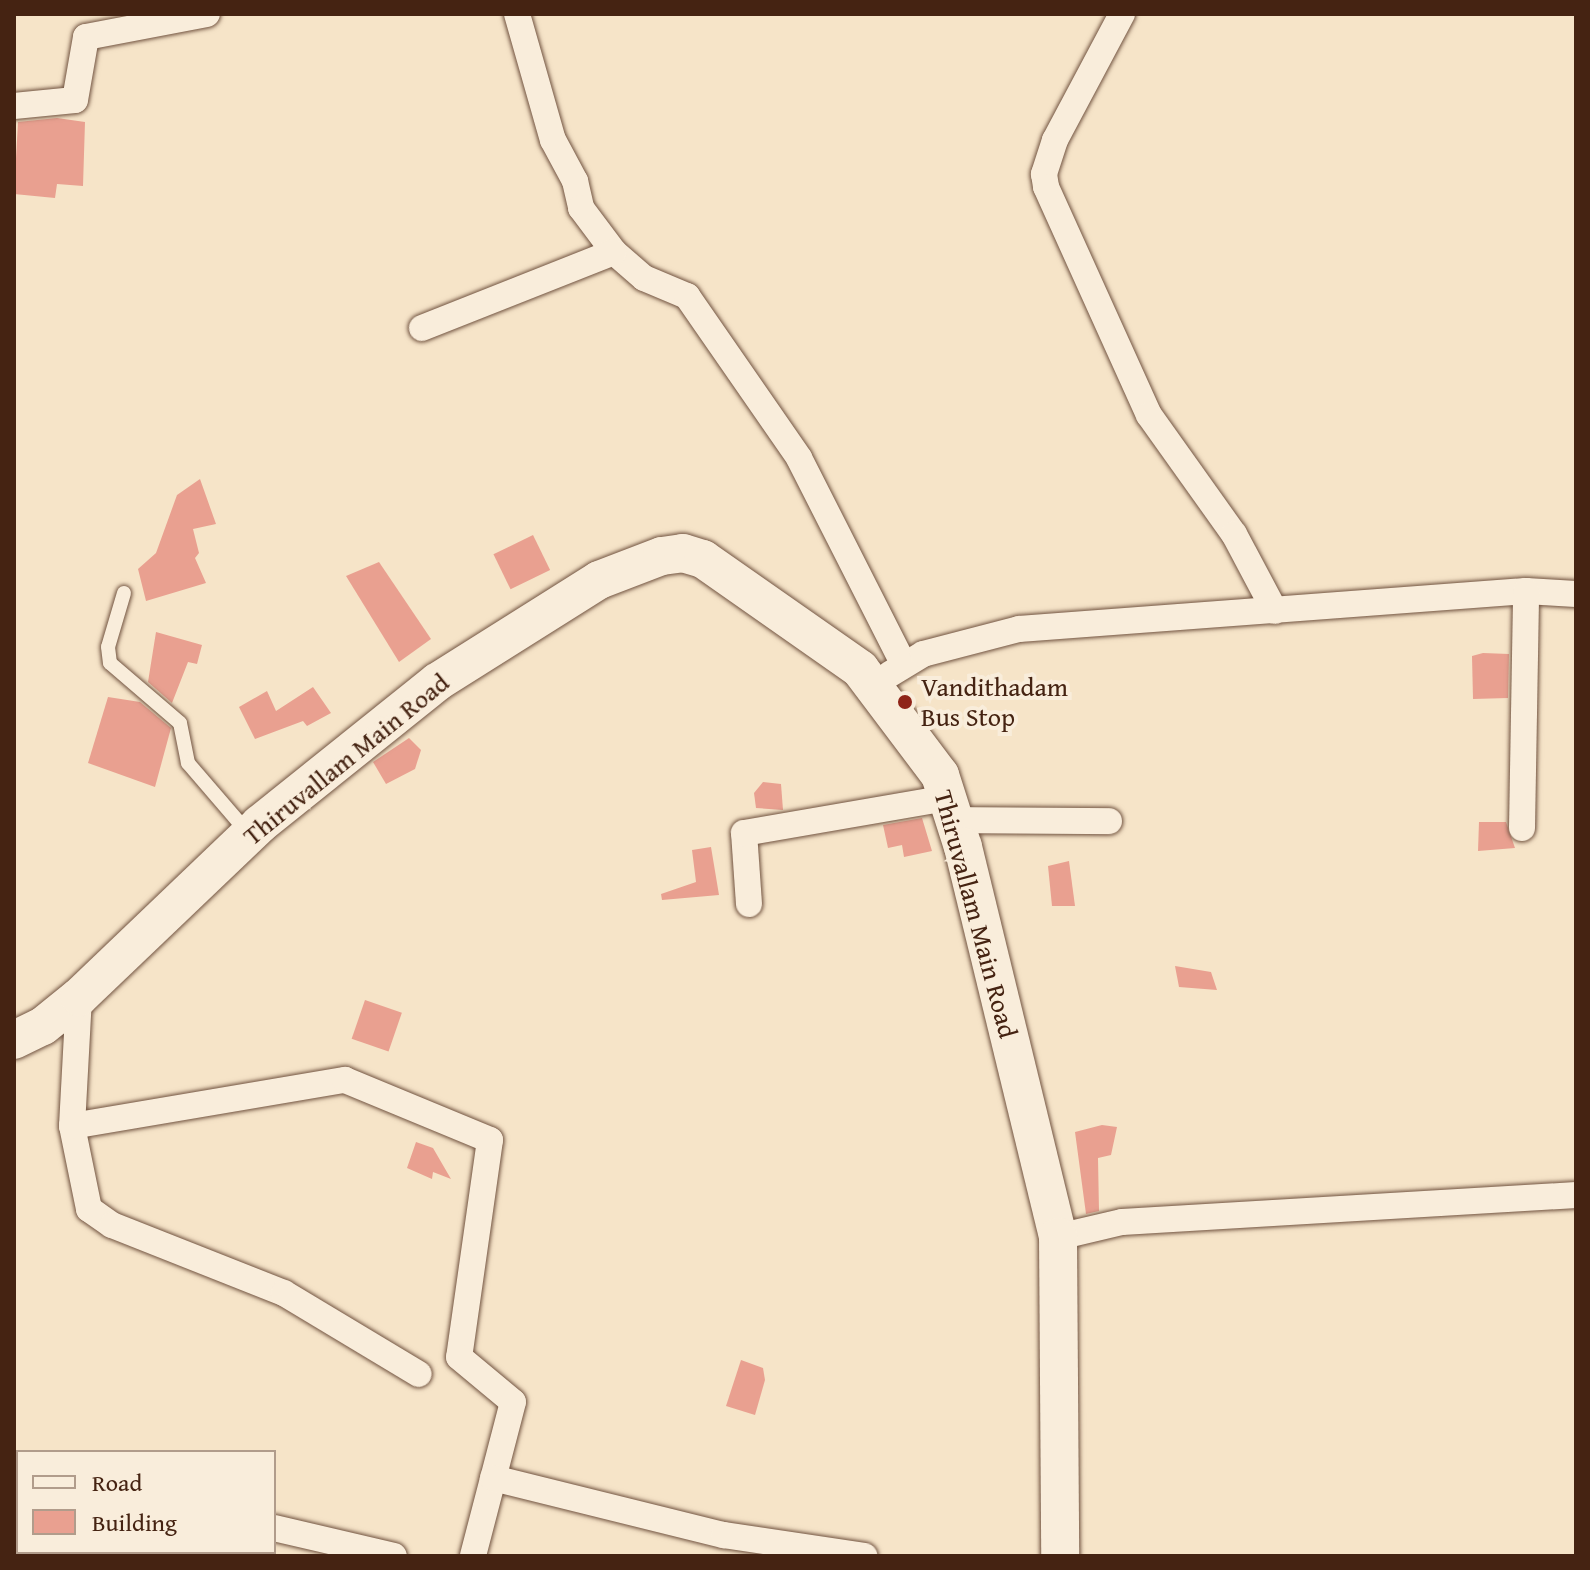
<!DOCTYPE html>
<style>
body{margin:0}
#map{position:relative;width:1590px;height:1570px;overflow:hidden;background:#f6e4c8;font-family:"Gentium Book Plus",serif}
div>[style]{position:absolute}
.building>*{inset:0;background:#e9a090;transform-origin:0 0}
.roads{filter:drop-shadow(0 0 2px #715340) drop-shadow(0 0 2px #715340)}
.lane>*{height:14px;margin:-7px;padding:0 7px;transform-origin:7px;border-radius:7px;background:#f9eddb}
.street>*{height:26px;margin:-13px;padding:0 13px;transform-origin:13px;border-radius:13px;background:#f9eddb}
.secondary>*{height:38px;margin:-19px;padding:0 19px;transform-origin:19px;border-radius:19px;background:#f9eddb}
.dots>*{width:22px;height:22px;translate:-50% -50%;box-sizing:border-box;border:4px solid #f9eddb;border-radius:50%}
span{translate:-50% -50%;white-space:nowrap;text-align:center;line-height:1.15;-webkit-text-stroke:8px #f9eddb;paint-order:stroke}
.poi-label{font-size:26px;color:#452312}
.left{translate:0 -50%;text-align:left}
.street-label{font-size:26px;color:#452312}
.frame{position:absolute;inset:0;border:16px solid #452312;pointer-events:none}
.legend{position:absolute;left:16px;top:1450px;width:260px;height:104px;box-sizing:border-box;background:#f9eddb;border:2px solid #b19c8b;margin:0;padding:10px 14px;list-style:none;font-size:24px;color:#452312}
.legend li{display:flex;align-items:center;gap:16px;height:40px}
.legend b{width:40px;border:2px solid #b19c8b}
</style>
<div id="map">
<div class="building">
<div style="clip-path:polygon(57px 118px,85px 122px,83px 186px,57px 184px,55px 198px,14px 194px,18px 122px)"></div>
<div style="clip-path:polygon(200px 479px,216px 524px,193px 529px,199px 553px,195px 558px,206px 583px,146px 601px,138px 569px,156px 553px,177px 495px)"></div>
<div style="left:533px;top:535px;width:39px;height:44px;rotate:64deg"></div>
<div style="clip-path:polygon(379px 562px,431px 639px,399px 662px,346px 576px)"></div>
<div style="clip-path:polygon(156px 632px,202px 645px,197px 664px,188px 662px,172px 703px,148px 682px)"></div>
<div style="clip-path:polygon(1483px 653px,1509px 654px,1508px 698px,1473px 699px,1472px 656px)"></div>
<div style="clip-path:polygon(313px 687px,331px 713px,307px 726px,303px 721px,255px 739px,239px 707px,267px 691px,276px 711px)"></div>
<div style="clip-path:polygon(108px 697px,140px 702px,171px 728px,155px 787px,88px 763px)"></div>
<div style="clip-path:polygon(409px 738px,421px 750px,415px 769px,386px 784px,373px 762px)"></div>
<div style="clip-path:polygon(763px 782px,781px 784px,783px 810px,756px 808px,754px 793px)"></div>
<div style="clip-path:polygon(922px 818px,932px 851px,904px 857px,902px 845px,888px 848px,883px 825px)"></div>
<div style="clip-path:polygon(1479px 822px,1506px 822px,1515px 848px,1478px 851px)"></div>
<div style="clip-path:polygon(711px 847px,719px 895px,662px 900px,661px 894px,696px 882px,692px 850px)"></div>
<div style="clip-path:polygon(1069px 861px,1075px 906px,1052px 906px,1048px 866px)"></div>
<div style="clip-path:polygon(1175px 966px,1211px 972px,1217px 990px,1179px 987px)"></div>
<div style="left:365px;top:1000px;width:39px;height:41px;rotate:19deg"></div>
<div style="clip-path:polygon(1102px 1125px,1117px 1127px,1111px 1155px,1098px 1158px,1099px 1211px,1086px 1214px,1075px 1132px)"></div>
<div style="clip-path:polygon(416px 1142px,433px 1148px,451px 1179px,433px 1172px,432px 1179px,407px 1168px)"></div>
<div style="clip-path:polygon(741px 1360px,763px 1368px,765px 1380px,755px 1415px,726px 1406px)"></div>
</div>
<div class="roads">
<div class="lane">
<div style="left:124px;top:593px;width:56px;rotate:106.5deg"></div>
<div style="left:108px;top:647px;width:16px;rotate:83deg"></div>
<div style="left:110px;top:663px;width:92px;rotate:40.6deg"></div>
<div style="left:180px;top:723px;width:41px;rotate:78.7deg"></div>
<div style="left:188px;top:763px;width:94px;rotate:49.3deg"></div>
</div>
<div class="street">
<div style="left:517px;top:14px;width:131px;rotate:74.1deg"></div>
<div style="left:553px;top:140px;width:47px;rotate:61.8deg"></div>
<div style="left:575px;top:181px;width:28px;rotate:77deg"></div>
<div style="left:581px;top:208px;width:55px;rotate:53.1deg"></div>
<div style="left:614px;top:252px;width:40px;rotate:41deg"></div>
<div style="left:644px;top:278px;width:47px;rotate:22.7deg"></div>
<div style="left:687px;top:296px;width:197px;rotate:55.3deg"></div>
<div style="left:799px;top:458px;width:230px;rotate:63.1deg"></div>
<div style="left:1122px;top:14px;width:143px;rotate:118deg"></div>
<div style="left:1055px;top:140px;width:36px;rotate:108deg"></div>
<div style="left:1044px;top:174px;width:13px;rotate:81deg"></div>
<div style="left:1046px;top:187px;width:250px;rotate:65.7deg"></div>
<div style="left:1149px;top:415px;width:146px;rotate:54.5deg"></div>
<div style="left:1234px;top:534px;width:87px;rotate:62deg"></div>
<div style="left:14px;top:106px;width:61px;rotate:-5.6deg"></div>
<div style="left:75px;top:100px;width:64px;rotate:-80.1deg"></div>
<div style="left:86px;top:37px;width:123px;rotate:-10.8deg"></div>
<div style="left:422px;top:328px;width:206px;rotate:-21.6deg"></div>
<div style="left:890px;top:674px;width:39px;rotate:-31deg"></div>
<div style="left:923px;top:654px;width:99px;rotate:-14.6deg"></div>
<div style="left:1019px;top:629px;width:508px;rotate:-4.29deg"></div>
<div style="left:1526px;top:591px;width:50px;rotate:3.4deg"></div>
<div style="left:954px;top:820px;width:155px;rotate:0.4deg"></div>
<div style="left:1522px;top:828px;width:237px;rotate:-89deg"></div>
<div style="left:749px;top:904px;width:71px;rotate:-94deg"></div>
<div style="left:744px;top:833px;width:206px;rotate:-9.8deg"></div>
<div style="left:79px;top:997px;width:129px;rotate:93.1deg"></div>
<div style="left:72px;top:1126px;width:85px;rotate:78.4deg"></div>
<div style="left:89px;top:1209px;width:28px;rotate:35deg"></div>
<div style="left:112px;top:1225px;width:185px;rotate:21.6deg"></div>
<div style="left:284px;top:1293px;width:157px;rotate:31deg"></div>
<div style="left:72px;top:1126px;width:277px;rotate:-9.6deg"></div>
<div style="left:345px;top:1080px;width:157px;rotate:22.5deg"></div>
<div style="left:490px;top:1140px;width:219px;rotate:98.1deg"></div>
<div style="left:459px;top:1357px;width:70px;rotate:39.8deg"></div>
<div style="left:513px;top:1402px;width:159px;rotate:104.6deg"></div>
<div style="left:1058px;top:1237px;width:66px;rotate:-13.2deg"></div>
<div style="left:1122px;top:1222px;width:455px;rotate:-3.4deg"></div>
<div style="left:493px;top:1478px;width:238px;rotate:13.9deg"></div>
<div style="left:724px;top:1535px;width:142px;rotate:8.5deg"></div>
<div style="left:274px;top:1528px;width:123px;rotate:13.1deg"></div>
<div style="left:164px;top:1556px;width:4px;rotate:-76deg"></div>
</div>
<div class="secondary">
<div style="left:14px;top:1040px;width:32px;rotate:-26deg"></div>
<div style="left:43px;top:1026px;width:46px;rotate:-38.9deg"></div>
<div style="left:79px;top:997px;width:250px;rotate:-43.7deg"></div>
<div style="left:260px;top:824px;width:227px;rotate:-38.7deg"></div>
<div style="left:437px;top:682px;width:191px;rotate:-32.2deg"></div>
<div style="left:599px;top:580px;width:67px;rotate:-20.9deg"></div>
<div style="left:662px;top:556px;width:21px;rotate:-8deg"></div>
<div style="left:683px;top:553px;width:21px;rotate:17deg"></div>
<div style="left:703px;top:559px;width:192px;rotate:35deg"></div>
<div style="left:860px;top:669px;width:133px;rotate:53deg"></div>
<div style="left:940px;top:775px;width:76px;rotate:72.3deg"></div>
<div style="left:963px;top:847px;width:401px;rotate:76.3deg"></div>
<div style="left:1058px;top:1237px;width:319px;rotate:89.6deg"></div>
</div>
</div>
<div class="dots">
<div style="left:905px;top:702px;background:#8f2418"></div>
</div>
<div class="poi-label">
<span class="left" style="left:921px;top:702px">Vandithadam<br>Bus Stop</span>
</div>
<div class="street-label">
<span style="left:346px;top:759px;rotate:-39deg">Thiruvallam Main Road</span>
<span style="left:976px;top:914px;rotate:75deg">Thiruvallam Main Road</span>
</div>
<div class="frame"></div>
<ul class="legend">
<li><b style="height:10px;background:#f9eddb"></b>Road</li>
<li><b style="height:22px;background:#e9a090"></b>Building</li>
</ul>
</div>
